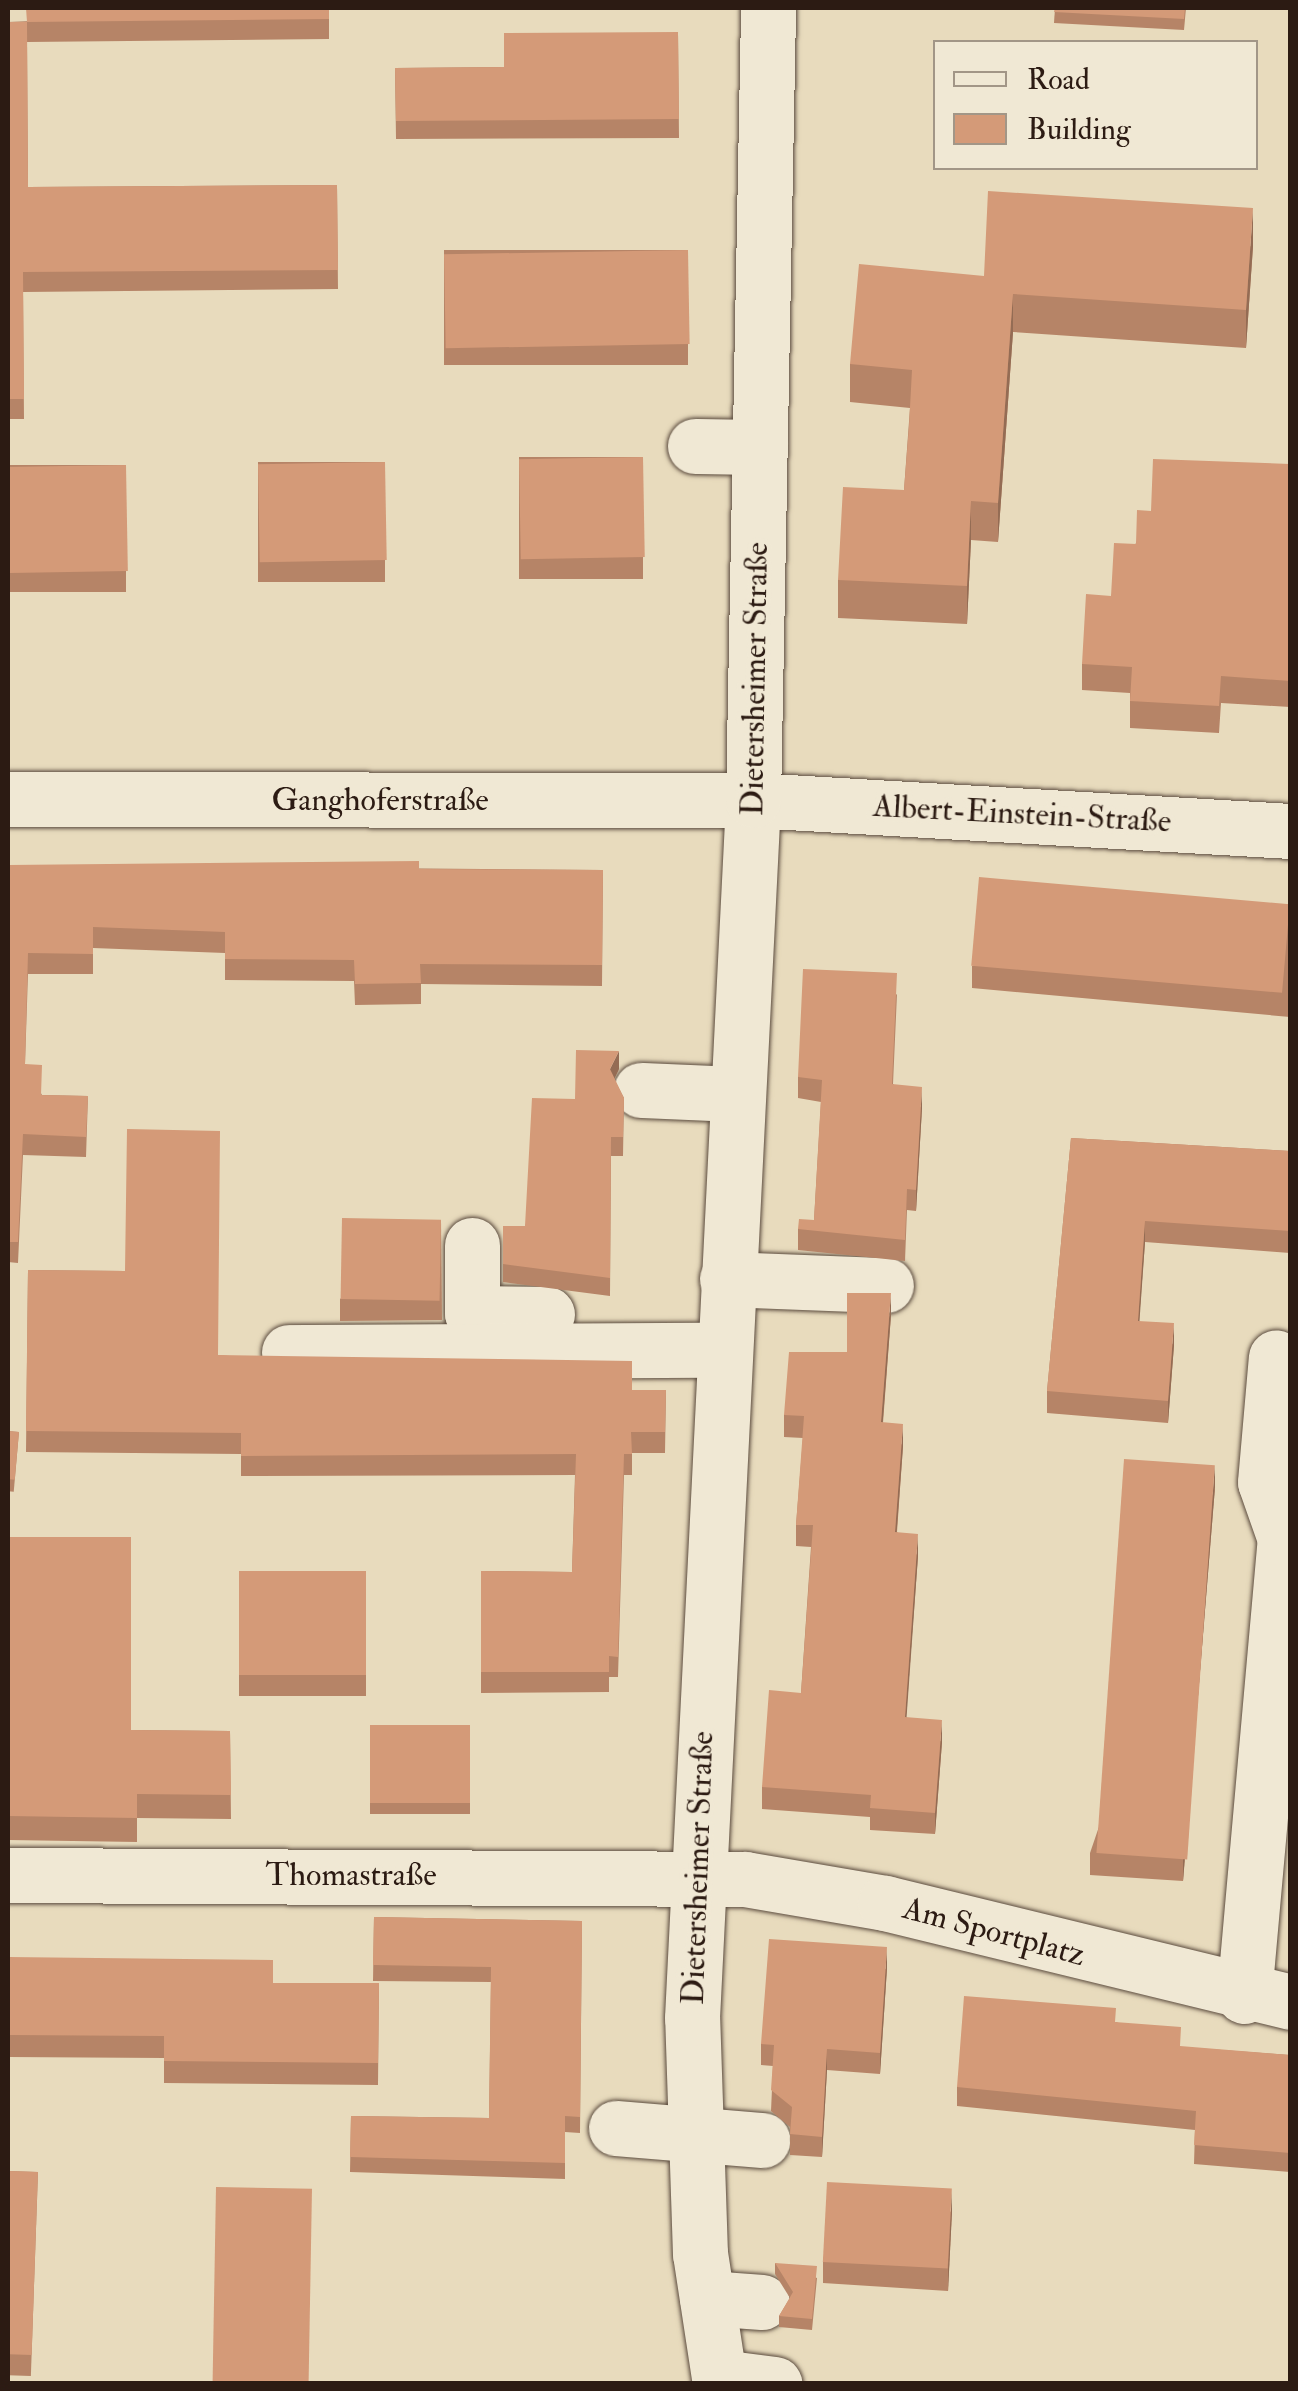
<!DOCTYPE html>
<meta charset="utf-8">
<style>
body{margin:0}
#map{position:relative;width:1298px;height:2391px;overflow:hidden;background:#e8dbbd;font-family:"IM FELL Double Pica",serif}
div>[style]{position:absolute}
.roads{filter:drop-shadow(0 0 2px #5b4b3e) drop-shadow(0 0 2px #5b4b3e)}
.minor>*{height:55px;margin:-27.5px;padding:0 27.5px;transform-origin:27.5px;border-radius:27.5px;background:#f0e8d4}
.wall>*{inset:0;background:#b68467;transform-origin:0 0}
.shaded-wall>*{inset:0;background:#946c54}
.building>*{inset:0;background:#d49a78;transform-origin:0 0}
span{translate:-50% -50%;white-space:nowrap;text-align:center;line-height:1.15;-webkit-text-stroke:10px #f0e8d4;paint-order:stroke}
.street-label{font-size:32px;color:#2c1b13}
.frame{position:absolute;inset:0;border:10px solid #2c1b13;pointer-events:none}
.legend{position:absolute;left:933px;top:40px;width:325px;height:130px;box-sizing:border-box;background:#f0e8d4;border:2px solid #a29687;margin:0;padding:12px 18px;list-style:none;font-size:30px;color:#2c1b13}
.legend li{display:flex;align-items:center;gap:20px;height:50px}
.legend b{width:50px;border:2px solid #a29687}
</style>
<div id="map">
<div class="roads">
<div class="minor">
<div style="left:695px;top:446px;width:65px;rotate:0.9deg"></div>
<div style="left:8px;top:799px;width:745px;rotate:0.08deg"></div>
<div style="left:753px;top:800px;width:538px;rotate:3.3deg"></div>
<div style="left:641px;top:1090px;width:96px;rotate:2.4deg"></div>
<div style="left:472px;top:1245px;width:68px;rotate:90deg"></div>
<div style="left:472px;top:1313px;width:75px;rotate:0.8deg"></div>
<div style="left:727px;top:1279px;width:159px;rotate:2.2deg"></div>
<div style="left:289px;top:1352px;width:434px;rotate:-0.3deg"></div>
<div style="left:8px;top:1875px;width:737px;rotate:0.31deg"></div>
<div style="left:745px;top:1879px;width:142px;rotate:9.7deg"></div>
<div style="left:885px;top:1903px;width:417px;rotate:13.7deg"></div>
<div style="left:1244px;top:1996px;width:459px;rotate:-84.9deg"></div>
<div style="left:1285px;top:1539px;width:60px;rotate:-109.3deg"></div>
<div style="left:1265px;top:1482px;width:125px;rotate:-85deg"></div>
<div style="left:616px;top:2128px;width:147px;rotate:4.7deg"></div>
<div style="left:707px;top:2298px;width:55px;rotate:4.2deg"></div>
<div style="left:720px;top:2377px;width:55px;rotate:7.3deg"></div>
<div style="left:720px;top:2384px;width:132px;rotate:-98.7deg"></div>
<div style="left:700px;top:2254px;width:236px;rotate:-91.9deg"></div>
<div style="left:692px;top:2018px;width:1220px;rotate:-87.13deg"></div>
<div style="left:753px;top:800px;width:792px;rotate:-88.91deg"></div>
</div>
</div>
<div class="wall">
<div style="clip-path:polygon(329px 8px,329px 39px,27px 42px,28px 187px,337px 185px,338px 289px,23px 292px,24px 419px,8px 419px,8px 22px)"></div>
<div style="clip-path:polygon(1055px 8px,1186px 8px,1184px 30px,1054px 23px)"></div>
<div style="clip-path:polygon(678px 32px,679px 138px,396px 139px,395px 68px,504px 67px)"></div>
<div style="clip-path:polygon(1253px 246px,1246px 348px,1013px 332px,998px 542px,971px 540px,967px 624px,838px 618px,838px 580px,904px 490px,910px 408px,850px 402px,850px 364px,984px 276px)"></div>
<div style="left:688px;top:250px;width:115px;height:244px;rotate:90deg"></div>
<div style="left:643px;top:457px;width:122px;height:124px;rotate:90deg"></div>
<div style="left:385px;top:462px;width:120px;height:127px;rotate:90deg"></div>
<div style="clip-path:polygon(1290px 464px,1290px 707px,1221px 703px,1219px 733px,1130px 728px,1130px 693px,1082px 690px,1082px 664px,1111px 596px,1151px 511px)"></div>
<div style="left:126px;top:465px;width:127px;height:118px;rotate:90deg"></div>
<div style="clip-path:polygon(8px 865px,603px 870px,602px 986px,421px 984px,421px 1004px,355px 1005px,354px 981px,225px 980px,225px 953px,93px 948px,93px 974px,28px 974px,25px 1064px,42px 1095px,88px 1096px,86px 1157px,23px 1155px,18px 1263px,8px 1262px)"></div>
<div style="clip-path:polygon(1290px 906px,1290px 1017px,972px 988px,972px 966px)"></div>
<div style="clip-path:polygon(897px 994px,893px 1084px,922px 1108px,916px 1211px,907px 1210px,905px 1261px,798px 1250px,798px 1229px,814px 1220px,821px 1102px,798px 1098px,798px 1077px)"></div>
<div style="clip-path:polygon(619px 1069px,614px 1079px,624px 1098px,623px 1156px,611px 1156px,610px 1296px,503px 1282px,503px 1226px,525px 1226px,575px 1099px)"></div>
<div style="clip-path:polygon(1071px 1138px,1290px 1151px,1290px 1253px,1145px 1242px,1139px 1321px,1174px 1345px,1168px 1423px,1047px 1413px,1047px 1391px)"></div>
<div style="clip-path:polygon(441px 1220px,442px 1320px,340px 1321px,340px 1299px)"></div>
<div style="clip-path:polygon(28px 1270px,125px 1271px,218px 1355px,632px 1390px,666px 1390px,665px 1453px,632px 1453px,632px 1475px,624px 1475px,618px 1677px,609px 1677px,609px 1692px,481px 1693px,481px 1571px,572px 1572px,575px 1475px,241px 1476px,241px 1454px,26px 1452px)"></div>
<div style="clip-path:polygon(891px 1315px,883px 1423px,903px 1446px,897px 1532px,918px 1556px,906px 1717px,942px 1742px,935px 1834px,870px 1830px,870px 1817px,762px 1809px,762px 1787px,801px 1693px,811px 1547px,796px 1546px,796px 1525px,803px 1438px,784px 1437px,784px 1415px)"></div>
<div style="left:8px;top:1431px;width:11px;height:60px;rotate:5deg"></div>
<div style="clip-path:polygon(1215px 1487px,1183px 1881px,1090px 1875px,1090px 1853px)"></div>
<div style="clip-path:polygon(8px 1537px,131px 1730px,230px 1731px,231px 1819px,137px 1818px,137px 1842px,8px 1840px)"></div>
<div style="left:239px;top:1571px;width:127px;height:125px"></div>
<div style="left:370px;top:1725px;width:100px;height:89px"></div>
<div style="clip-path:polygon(374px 1917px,582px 1921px,580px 2133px,565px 2132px,565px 2179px,350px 2172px,351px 2116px,489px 2118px,491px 1982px,373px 1981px)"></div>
<div style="clip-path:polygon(887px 1968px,880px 2074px,827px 2070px,822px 2157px,790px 2155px,790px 2127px,771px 2111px,773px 2066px,761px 2065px,761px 2044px)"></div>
<div style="clip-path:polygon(8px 1972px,273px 1983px,379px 1983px,378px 2085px,164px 2083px,164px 2058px,8px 2057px)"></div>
<div style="clip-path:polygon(1116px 2022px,1181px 2047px,1290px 2055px,1290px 2172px,1194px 2164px,1195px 2130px,957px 2106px,957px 2087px)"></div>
<div style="left:8px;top:2171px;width:30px;height:204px;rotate:2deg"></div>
<div style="clip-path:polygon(952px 2211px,948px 2291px,823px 2283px,823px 2262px)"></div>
<div style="clip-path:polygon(775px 2263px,817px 2278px,812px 2330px,779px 2327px,779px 2316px,790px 2298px,775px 2274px)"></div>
</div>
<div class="shaded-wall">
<div style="clip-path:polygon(1253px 208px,1253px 246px,1246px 348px,1246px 310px)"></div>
<div style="clip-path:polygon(1013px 294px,1013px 332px,998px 542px,998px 503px)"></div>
<div style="clip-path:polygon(971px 501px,971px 540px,967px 624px,967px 586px)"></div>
<div style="clip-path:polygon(619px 1051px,619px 1069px,610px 1088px,610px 1069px)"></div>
<div style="clip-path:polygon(922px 1087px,922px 1108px,916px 1211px,916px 1190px)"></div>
<div style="clip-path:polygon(1145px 1221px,1145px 1242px,1138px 1342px,1138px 1321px)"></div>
<div style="clip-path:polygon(891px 1293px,891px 1315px,881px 1444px,881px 1422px)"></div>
<div style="clip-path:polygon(1174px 1323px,1174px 1345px,1168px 1423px,1168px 1401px)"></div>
<div style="clip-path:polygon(903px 1424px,903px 1446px,895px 1554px,895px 1532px)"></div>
<div style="clip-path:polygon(1215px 1465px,1215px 1487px,1183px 1881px,1183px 1860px)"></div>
<div style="clip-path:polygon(918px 1534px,918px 1556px,905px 1739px,905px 1717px)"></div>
<div style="clip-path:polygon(942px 1720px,942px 1742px,935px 1834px,935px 1813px)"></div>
<div style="clip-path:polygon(887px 1947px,887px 1968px,880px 2074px,880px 2053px)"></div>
<div style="clip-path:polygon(827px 2049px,827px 2070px,822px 2157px,822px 2137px)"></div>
<div style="clip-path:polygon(952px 2189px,952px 2211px,948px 2291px,948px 2269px)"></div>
</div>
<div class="building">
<div style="clip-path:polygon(26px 8px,329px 8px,329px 19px,27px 22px,28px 187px,337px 185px,338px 270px,23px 272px,24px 399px,8px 399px,8px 22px,27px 22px)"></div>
<div style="clip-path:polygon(1055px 8px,1185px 8px,1184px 19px,1054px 12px)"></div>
<div style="clip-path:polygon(678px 32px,679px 119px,396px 121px,395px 68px,504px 67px,504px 33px)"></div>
<div style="clip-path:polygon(988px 191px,1253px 208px,1246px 310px,1013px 294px,998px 503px,971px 501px,967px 586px,838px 580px,843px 487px,904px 490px,909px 426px,912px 370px,850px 364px,859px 264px,984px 276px)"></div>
<div style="left:688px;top:250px;width:94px;height:244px;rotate:89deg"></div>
<div style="left:643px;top:457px;width:100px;height:124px;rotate:89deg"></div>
<div style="clip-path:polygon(1153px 459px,1290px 464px,1290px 681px,1221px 676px,1219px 706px,1130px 701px,1132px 667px,1082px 664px,1086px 594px,1111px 596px,1114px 543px,1136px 544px,1137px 510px,1151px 511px)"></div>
<div style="left:385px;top:462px;width:98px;height:127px;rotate:89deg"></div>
<div style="left:126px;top:465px;width:106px;height:118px;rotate:89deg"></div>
<div style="clip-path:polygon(419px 861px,419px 869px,603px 870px,602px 965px,420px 964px,421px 983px,355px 984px,354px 960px,225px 959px,225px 932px,93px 927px,93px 954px,28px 953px,25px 1064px,42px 1065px,41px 1095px,88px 1096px,86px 1137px,23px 1134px,18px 1242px,8px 1242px,8px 865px)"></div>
<div style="left:979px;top:877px;width:312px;height:89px;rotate:5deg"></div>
<div style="clip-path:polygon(803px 969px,897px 973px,892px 1084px,922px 1087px,916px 1190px,907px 1189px,905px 1240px,798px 1229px,799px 1219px,814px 1220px,822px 1080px,798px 1077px)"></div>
<div style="clip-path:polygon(576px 1050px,619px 1051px,610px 1069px,624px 1098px,623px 1137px,611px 1137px,610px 1278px,503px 1264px,503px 1226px,525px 1226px,532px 1098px,575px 1099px)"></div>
<div style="clip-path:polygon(127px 1129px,220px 1131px,218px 1355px,632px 1361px,632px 1390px,666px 1390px,665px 1432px,631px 1432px,632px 1454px,624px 1454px,618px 1657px,609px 1656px,609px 1672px,481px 1672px,481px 1571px,572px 1572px,576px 1454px,241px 1456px,241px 1433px,26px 1431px,28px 1270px,125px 1271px)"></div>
<div style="clip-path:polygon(1071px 1138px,1290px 1151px,1290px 1231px,1145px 1221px,1138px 1321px,1174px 1323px,1168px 1401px,1047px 1391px)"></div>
<div style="left:342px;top:1218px;width:99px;height:81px;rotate:1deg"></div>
<div style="clip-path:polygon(847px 1293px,891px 1293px,881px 1422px,903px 1424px,895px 1532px,918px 1534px,905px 1717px,942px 1720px,935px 1813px,870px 1808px,871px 1795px,762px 1787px,769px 1690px,801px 1693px,813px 1525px,796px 1525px,804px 1416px,784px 1415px,789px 1352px,847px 1352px)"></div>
<div style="left:8px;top:1431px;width:11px;height:48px;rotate:5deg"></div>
<div style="left:1124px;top:1459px;width:91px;height:395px;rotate:4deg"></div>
<div style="clip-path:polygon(8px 1537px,131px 1537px,131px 1730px,230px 1731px,231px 1795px,137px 1794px,137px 1818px,8px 1816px)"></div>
<div style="left:239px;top:1571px;width:127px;height:104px"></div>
<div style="left:370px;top:1725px;width:100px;height:78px"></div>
<div style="clip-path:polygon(374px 1917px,582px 1921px,580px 2117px,565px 2116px,565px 2163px,350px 2157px,351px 2116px,489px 2118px,491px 1967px,373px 1965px)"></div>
<div style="clip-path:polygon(769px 1939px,887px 1947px,880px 2053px,827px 2049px,822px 2137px,790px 2134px,792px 2107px,771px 2090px,774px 2045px,761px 2044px)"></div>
<div style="clip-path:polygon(9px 1957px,273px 1960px,273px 1983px,379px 1983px,378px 2063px,164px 2061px,164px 2036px,8px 2035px)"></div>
<div style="clip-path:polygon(964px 1996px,1116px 2008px,1115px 2022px,1181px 2027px,1180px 2046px,1290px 2055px,1290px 2153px,1194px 2145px,1196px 2111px,957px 2087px)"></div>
<div style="left:8px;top:2171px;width:30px;height:183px;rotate:2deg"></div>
<div style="left:827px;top:2182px;width:125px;height:80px;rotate:3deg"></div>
<div style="left:216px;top:2187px;width:96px;height:197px;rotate:1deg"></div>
<div style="clip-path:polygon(775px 2263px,817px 2266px,812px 2319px,779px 2316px,793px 2292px)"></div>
</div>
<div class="street-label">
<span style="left:755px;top:679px;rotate:-89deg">Dietersheimer Straße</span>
<span style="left:380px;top:800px">Ganghoferstraße</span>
<span style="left:1022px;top:814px;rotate:3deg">Albert-Einstein-Straße</span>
<span style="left:698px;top:1868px;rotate:-88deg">Dietersheimer Straße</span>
<span style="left:351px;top:1875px">Thomastraße</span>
<span style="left:994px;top:1932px;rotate:15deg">Am Sportplatz</span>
</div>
<div class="frame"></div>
<ul class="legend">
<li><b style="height:12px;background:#f0e8d4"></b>Road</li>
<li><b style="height:28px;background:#d49a78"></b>Building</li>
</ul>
</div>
